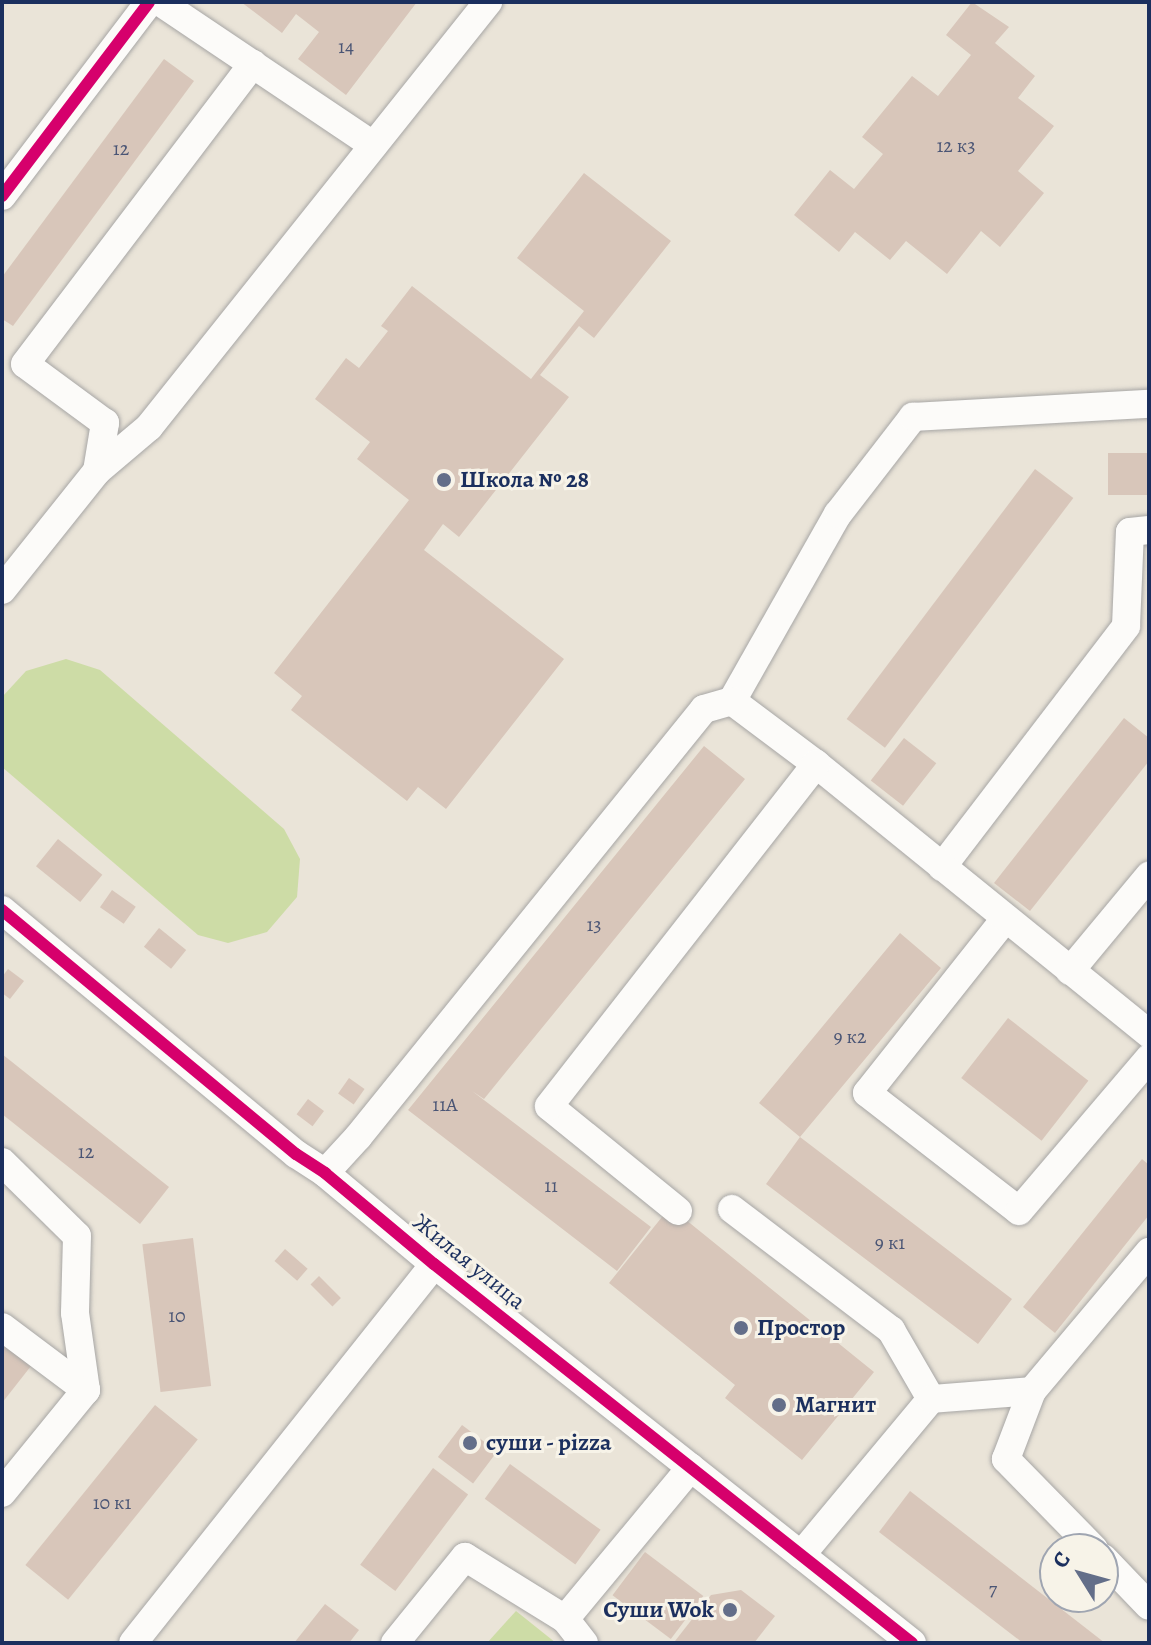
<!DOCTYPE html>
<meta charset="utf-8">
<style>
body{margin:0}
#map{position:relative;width:1151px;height:1645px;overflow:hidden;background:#eae4d8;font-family:Alegreya,serif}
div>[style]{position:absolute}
.green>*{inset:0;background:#cddca6}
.building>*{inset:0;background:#d8c6ba;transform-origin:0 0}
.roads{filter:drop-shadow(0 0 2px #a7a6a5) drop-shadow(0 0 2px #a7a6a5)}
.minor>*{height:28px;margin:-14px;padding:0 14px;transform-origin:14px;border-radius:14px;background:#fcfbf9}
.cycleway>*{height:12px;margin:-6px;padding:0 6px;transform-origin:6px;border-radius:6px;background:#d6006c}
.dots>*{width:22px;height:22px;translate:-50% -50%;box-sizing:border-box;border:4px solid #f7f3e8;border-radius:50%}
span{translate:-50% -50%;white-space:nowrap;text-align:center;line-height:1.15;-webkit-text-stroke:6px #f7f3e8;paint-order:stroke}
.number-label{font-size:20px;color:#4a5575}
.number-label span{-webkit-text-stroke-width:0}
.poi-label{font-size:24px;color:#1b2f5e;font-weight:700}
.left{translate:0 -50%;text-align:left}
.right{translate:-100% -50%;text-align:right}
.street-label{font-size:24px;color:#1b2f5e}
.frame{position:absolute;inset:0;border:4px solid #1b2f5e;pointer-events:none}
.north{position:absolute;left:1039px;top:1533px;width:80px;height:80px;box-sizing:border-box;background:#f7f3e8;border:2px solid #9fa5b1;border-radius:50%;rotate:307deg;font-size:22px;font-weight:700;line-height:32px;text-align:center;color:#1b2f5e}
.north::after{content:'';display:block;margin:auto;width:28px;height:36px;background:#636e89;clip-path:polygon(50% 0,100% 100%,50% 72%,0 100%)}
</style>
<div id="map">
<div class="green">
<div style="clip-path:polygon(66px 659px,100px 670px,284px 829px,300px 859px,297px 897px,267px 932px,228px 943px,198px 935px,2px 767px,3px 696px,26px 671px)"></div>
<div style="clip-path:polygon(516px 1611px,556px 1643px,487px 1643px)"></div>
</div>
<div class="building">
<div style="clip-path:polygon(241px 2px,417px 2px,346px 95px,298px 59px,319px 32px,296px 14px,282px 33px)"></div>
<div style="clip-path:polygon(972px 2px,1009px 27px,995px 43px,1035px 76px,1018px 98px,1054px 126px,1018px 171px,1044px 193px,1000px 247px,981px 231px,947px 274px,906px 241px,890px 260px,855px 232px,839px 252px,794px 215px,830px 170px,854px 189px,883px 154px,862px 137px,912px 76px,938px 96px,971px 55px,946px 35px)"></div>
<div style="clip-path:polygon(164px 59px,194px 81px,13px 326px,2px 319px,2px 277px)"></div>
<div style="clip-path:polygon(584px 173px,671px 241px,594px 338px,579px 326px,540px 375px,569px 397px,459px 537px,443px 524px,424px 550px,564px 659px,446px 809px,418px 787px,407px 801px,291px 710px,302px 696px,274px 673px,409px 500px,357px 459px,370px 442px,315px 399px,346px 358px,359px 368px,388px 331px,381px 326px,412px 286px,531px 379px,584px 311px,517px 258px)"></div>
<div style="left:1149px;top:453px;width:42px;height:41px;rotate:90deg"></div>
<div style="left:1035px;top:469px;width:48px;height:313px;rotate:37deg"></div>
<div style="clip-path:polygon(1124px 718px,1149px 738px,1149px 761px,1030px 911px,994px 883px)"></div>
<div style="left:904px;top:738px;width:41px;height:54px;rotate:38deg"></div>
<div style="clip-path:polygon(704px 746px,745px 779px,484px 1099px,472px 1091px,651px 1227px,617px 1271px,408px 1110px)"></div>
<div style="left:58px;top:839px;width:57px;height:35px;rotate:39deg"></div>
<div style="left:112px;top:890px;width:29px;height:21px;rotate:35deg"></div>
<div style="left:159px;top:928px;width:35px;height:24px;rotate:39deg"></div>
<div style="clip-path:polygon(900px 933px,941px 968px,800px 1137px,1012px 1299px,978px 1344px,766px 1184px,800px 1137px,759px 1103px)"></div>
<div style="clip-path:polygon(8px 969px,24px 981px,10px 999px,2px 993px,2px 977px)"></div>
<div style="left:1008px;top:1018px;width:102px;height:76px;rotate:38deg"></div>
<div style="clip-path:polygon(2px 1054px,169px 1187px,140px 1224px,2px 1114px)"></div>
<div style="left:349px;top:1078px;width:19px;height:19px;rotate:35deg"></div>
<div style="left:308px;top:1099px;width:20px;height:19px;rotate:37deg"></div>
<div style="clip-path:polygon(1142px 1159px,1149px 1165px,1149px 1215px,1055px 1333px,1023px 1307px)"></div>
<div style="clip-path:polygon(670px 1207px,874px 1372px,802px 1460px,725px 1398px,735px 1385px,609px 1283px)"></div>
<div style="left:193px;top:1238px;width:149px;height:51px;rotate:83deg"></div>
<div style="left:285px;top:1249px;width:30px;height:16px;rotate:41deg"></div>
<div style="left:319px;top:1276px;width:31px;height:12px;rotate:45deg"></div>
<div style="clip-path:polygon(2px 1343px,31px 1366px,2px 1403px)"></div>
<div style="left:155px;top:1405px;width:55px;height:206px;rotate:39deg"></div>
<div style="left:462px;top:1425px;width:44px;height:40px;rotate:37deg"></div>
<div style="left:510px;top:1464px;width:112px;height:43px;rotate:36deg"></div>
<div style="left:433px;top:1468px;width:44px;height:121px;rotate:37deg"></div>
<div style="clip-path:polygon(910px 1491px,1105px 1643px,1023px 1643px,879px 1532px)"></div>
<div style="left:645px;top:1552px;width:73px;height:54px;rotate:37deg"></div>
<div style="clip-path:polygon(741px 1590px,775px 1616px,754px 1643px,675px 1641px,711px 1595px)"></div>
<div style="clip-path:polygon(325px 1604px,359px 1630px,349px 1643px,294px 1643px)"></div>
</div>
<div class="roads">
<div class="minor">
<div style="left:160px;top:2px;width:257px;rotate:33.9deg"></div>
<div style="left:2px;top:196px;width:243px;rotate:-52.8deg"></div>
<div style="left:97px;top:471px;width:49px;rotate:-80.5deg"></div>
<div style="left:105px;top:423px;width:99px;rotate:-143.6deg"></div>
<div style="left:25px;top:364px;width:377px;rotate:-52.8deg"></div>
<div style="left:2px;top:590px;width:152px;rotate:-51.4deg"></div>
<div style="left:97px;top:471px;width:68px;rotate:-40.2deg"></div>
<div style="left:149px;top:427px;width:544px;rotate:-51.42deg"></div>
<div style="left:732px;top:701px;width:215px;rotate:-60.5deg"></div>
<div style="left:838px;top:514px;width:123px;rotate:-52.3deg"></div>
<div style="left:913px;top:417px;width:236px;rotate:-3.2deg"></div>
<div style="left:942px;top:867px;width:303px;rotate:-52.6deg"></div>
<div style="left:1126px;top:626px;width:94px;rotate:-87.6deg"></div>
<div style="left:1130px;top:532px;width:19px;rotate:-6deg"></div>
<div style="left:2px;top:910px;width:382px;rotate:39.7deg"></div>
<div style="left:296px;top:1154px;width:35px;rotate:33deg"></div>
<div style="left:325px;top:1173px;width:142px;rotate:39.9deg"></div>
<div style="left:434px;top:1264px;width:610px;rotate:38.41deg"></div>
<div style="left:1005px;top:919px;width:222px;rotate:128.4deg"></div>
<div style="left:867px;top:1093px;width:192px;rotate:37.8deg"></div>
<div style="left:1019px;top:1211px;width:201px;rotate:-49.6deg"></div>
<div style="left:1070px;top:971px;width:124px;rotate:-50.3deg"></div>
<div style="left:2px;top:1162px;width:105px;rotate:44.6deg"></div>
<div style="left:77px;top:1236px;width:77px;rotate:91.5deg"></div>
<div style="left:75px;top:1313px;width:78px;rotate:81.9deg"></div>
<div style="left:86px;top:1390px;width:105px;rotate:-143.1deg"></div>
<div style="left:325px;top:1173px;width:49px;rotate:-47.5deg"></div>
<div style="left:358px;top:1137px;width:550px;rotate:-51.05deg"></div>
<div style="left:704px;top:709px;width:29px;rotate:-16deg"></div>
<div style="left:732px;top:701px;width:105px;rotate:36.9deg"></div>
<div style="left:816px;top:764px;width:429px;rotate:39deg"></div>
<div style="left:732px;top:1209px;width:200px;rotate:37.3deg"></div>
<div style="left:891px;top:1330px;width:80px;rotate:59.9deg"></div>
<div style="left:931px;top:1399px;width:203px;rotate:129.8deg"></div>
<div style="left:678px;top:1211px;width:166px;rotate:-140.9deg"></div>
<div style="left:549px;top:1106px;width:434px;rotate:-52deg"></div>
<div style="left:931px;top:1399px;width:101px;rotate:-4.5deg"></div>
<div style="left:2px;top:1493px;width:133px;rotate:-50.8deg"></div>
<div style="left:1094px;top:1549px;width:126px;rotate:-134.4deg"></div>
<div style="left:1006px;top:1459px;width:73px;rotate:-69.1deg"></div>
<div style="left:1032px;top:1391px;width:182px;rotate:-49.9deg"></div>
<div style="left:1103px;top:1558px;width:66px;rotate:46.2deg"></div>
<div style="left:133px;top:1643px;width:484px;rotate:-51.5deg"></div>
<div style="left:395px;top:1643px;width:111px;rotate:-50.9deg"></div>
<div style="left:465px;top:1557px;width:118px;rotate:31.8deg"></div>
<div style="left:584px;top:1643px;width:31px;rotate:-128deg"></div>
<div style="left:565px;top:1619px;width:197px;rotate:-50.3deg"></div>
</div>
</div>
<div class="cycleway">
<div style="left:2px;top:196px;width:243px;rotate:-52.8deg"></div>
<div style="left:2px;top:910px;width:382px;rotate:39.7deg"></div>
<div style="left:296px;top:1154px;width:35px;rotate:33deg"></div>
<div style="left:325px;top:1173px;width:142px;rotate:39.9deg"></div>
<div style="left:434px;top:1264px;width:610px;rotate:38.41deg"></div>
</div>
<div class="dots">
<div style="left:444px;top:480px;background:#636e89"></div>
<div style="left:741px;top:1328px;background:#636e89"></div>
<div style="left:779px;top:1405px;background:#636e89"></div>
<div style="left:470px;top:1443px;background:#636e89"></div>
<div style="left:730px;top:1610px;background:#636e89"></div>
</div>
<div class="number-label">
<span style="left:346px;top:46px">14</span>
<span style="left:956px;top:145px">12 к3</span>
<span style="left:121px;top:148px">12</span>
<span style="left:594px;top:924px">13</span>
<span style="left:850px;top:1036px">9 к2</span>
<span style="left:445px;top:1104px">11А</span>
<span style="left:86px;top:1151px">12</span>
<span style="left:551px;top:1185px">11</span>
<span style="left:890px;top:1242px">9 к1</span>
<span style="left:177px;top:1315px">10</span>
<span style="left:112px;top:1502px">10 к1</span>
<span style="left:993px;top:1588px">7</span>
</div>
<div class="poi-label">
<span class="left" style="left:460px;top:480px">Школа № 28</span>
<span class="left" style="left:757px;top:1328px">Простор</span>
<span class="left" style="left:795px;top:1405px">Магнит</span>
<span class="left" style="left:486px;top:1443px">суши - pizza</span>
<span class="right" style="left:714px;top:1610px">Суши Wok</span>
</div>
<div class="street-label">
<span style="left:469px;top:1262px;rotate:39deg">Жилая улица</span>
</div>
<div class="frame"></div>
<div class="north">С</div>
</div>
